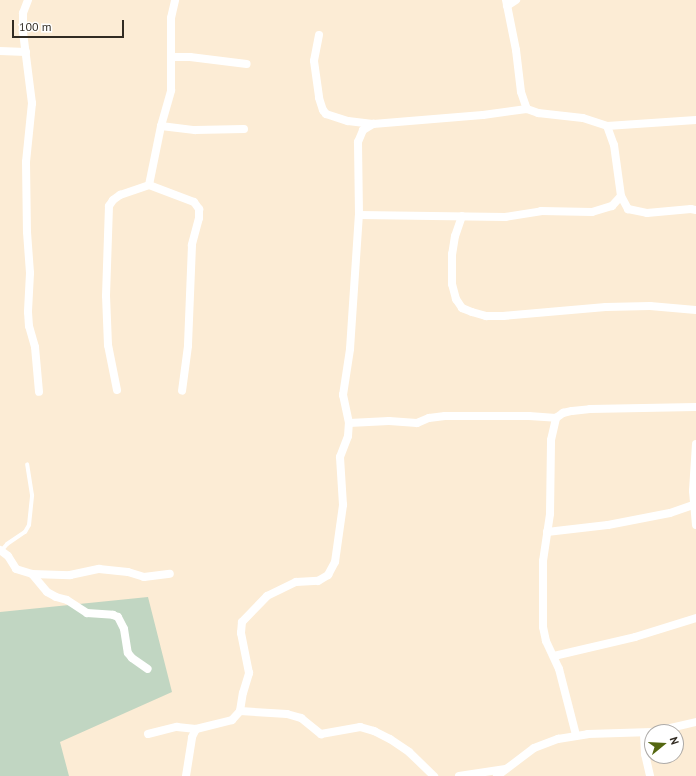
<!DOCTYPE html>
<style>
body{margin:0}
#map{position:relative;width:696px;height:776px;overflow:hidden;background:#fcecd5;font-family:"PT Sans",sans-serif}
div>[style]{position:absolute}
.green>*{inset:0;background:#c1d6c2}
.lane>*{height:4px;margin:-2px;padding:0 2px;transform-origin:2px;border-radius:2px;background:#fff}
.street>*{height:8px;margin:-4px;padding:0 4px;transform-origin:4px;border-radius:4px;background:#fff}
span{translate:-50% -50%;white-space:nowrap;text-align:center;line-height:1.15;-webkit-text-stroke:3.5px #fff;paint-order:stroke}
.north{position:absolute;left:644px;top:724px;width:40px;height:40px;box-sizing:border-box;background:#fff;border:1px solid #adaaa7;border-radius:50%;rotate:72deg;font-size:11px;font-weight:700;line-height:16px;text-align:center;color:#312b22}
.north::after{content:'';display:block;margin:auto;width:14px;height:18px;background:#546711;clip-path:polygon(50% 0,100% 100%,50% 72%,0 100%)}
.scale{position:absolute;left:12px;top:20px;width:112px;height:18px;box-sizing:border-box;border:2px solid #312b22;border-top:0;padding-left:5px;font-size:12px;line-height:14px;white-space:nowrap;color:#312b22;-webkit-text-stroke:3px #fff;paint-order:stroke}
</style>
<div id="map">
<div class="green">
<div style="clip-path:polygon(148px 597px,172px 692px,60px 742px,69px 776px,0 776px,0 612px)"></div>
</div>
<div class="lane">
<div style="left:1px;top:551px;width:9px;rotate:-49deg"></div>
<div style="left:7px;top:544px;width:22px;rotate:-34deg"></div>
<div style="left:25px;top:532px;width:8px;rotate:-60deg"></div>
<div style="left:29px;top:525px;width:30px;rotate:-84deg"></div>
<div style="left:32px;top:495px;width:31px;rotate:-99deg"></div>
</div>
<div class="street">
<div style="left:28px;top:0;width:14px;rotate:111deg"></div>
<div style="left:23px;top:13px;width:19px;rotate:90deg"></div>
<div style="left:23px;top:32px;width:72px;rotate:82.8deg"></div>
<div style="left:32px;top:103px;width:59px;rotate:95.8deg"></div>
<div style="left:26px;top:162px;width:70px;rotate:89.2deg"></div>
<div style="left:27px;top:232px;width:41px;rotate:85.8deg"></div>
<div style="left:30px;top:273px;width:39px;rotate:93deg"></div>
<div style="left:28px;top:312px;width:14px;rotate:86deg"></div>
<div style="left:29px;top:326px;width:22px;rotate:74deg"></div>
<div style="left:35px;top:347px;width:45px;rotate:84.9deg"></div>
<div style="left:506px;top:0;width:51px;rotate:78.7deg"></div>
<div style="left:516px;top:50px;width:42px;rotate:83.2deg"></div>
<div style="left:521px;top:92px;width:18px;rotate:71deg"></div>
<div style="left:527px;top:109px;width:12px;rotate:20deg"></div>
<div style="left:538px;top:113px;width:45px;rotate:6.3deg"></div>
<div style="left:583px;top:118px;width:25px;rotate:18deg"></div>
<div style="left:607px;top:126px;width:20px;rotate:70deg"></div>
<div style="left:614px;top:145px;width:51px;rotate:82.2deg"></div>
<div style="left:621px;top:196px;width:15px;rotate:62deg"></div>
<div style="left:628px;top:209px;width:19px;rotate:12deg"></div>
<div style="left:647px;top:213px;width:44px;rotate:-5.2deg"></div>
<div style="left:691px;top:209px;width:5px;rotate:11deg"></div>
<div style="left:507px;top:6px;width:11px;rotate:-34deg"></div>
<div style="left:319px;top:35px;width:26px;rotate:101deg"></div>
<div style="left:314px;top:61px;width:37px;rotate:82deg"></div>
<div style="left:319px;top:98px;width:13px;rotate:72deg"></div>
<div style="left:323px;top:110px;width:5px;rotate:53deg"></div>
<div style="left:326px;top:114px;width:23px;rotate:18deg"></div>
<div style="left:348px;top:121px;width:25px;rotate:7deg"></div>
<div style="left:0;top:51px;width:26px;rotate:2deg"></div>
<div style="left:172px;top:57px;width:18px"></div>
<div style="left:190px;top:57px;width:57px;rotate:7deg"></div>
<div style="left:161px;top:126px;width:34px;rotate:7deg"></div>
<div style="left:195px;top:130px;width:49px;rotate:-1.2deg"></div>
<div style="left:607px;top:126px;width:89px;rotate:-3.9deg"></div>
<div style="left:149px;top:185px;width:60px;rotate:-78.5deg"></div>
<div style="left:161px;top:126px;width:37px;rotate:-74deg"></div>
<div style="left:171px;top:90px;width:72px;rotate:-90deg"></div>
<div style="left:171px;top:18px;width:18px;rotate:-77deg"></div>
<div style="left:359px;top:215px;width:146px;rotate:0.8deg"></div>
<div style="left:505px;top:217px;width:36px;rotate:-9deg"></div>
<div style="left:541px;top:211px;width:51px;rotate:1.1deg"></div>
<div style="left:592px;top:212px;width:21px;rotate:-17deg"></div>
<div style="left:612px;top:206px;width:13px;rotate:-48deg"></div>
<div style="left:462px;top:216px;width:21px;rotate:109deg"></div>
<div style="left:455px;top:236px;width:18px;rotate:99deg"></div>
<div style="left:452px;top:254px;width:30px;rotate:90deg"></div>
<div style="left:452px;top:284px;width:16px;rotate:75deg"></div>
<div style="left:456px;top:299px;width:11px;rotate:56deg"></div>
<div style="left:462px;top:308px;width:11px;rotate:22deg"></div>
<div style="left:472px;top:312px;width:15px;rotate:16deg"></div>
<div style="left:486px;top:316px;width:17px"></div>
<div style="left:503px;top:316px;width:103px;rotate:-5deg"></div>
<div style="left:606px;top:307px;width:44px;rotate:-1.3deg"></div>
<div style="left:650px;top:306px;width:46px;rotate:5deg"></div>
<div style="left:117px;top:390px;width:46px;rotate:-101.3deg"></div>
<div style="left:108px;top:345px;width:49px;rotate:-92.3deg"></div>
<div style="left:106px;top:296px;width:90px;rotate:-88.1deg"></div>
<div style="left:109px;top:206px;width:7px;rotate:-56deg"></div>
<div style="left:113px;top:200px;width:9px;rotate:-36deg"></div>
<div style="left:120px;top:195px;width:31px;rotate:-19deg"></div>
<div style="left:149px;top:185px;width:48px;rotate:20.7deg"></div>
<div style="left:194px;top:202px;width:9px;rotate:54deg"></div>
<div style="left:199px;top:209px;width:9px;rotate:90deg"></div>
<div style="left:199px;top:218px;width:28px;rotate:105deg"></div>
<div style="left:192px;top:245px;width:101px;rotate:92.3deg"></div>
<div style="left:188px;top:346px;width:45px;rotate:97.6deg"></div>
<div style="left:349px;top:423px;width:40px;rotate:-2.9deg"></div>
<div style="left:389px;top:421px;width:28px;rotate:4deg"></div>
<div style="left:417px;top:423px;width:13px;rotate:-23deg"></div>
<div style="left:429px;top:418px;width:16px;rotate:-7deg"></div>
<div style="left:445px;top:416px;width:84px"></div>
<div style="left:529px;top:416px;width:27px;rotate:4deg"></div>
<div style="left:696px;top:444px;width:47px;rotate:93.7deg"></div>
<div style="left:693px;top:491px;width:34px;rotate:85deg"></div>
<div style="left:547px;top:532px;width:61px;rotate:-6.5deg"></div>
<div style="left:608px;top:525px;width:63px;rotate:-11deg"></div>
<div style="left:670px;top:513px;width:28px;rotate:-19deg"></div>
<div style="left:0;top:550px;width:10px;rotate:37deg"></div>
<div style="left:8px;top:556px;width:15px;rotate:58deg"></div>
<div style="left:16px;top:569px;width:17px;rotate:17deg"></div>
<div style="left:32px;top:574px;width:38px;rotate:2deg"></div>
<div style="left:70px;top:575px;width:30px;rotate:-12deg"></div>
<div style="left:99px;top:569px;width:29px;rotate:6deg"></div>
<div style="left:128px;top:572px;width:17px;rotate:17deg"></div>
<div style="left:144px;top:577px;width:26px;rotate:-7deg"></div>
<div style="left:32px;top:574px;width:23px;rotate:50deg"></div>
<div style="left:47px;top:592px;width:10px;rotate:29deg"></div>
<div style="left:56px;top:597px;width:11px;rotate:15deg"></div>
<div style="left:67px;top:600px;width:24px;rotate:33deg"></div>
<div style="left:87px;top:613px;width:26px;rotate:4deg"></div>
<div style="left:113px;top:615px;width:5px;rotate:22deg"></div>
<div style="left:118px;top:617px;width:13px;rotate:63deg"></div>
<div style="left:124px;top:629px;width:24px;rotate:81deg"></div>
<div style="left:128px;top:653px;width:6px;rotate:51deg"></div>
<div style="left:132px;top:658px;width:19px;rotate:35deg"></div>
<div style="left:554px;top:656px;width:83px;rotate:-13.2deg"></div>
<div style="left:635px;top:637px;width:64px;rotate:-17.3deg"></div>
<div style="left:240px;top:711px;width:47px;rotate:3.7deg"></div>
<div style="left:287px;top:714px;width:15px;rotate:16deg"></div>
<div style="left:301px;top:718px;width:26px;rotate:39deg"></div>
<div style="left:321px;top:734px;width:40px;rotate:-10deg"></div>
<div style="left:360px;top:727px;width:15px;rotate:16deg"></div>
<div style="left:374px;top:731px;width:18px;rotate:27deg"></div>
<div style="left:390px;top:739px;width:23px;rotate:34deg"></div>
<div style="left:409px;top:752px;width:35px;rotate:44deg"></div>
<div style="left:653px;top:732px;width:44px;rotate:-13.1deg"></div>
<div style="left:148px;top:734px;width:30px;rotate:-14deg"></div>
<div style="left:177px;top:727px;width:19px;rotate:6deg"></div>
<div style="left:196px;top:729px;width:37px;rotate:-14deg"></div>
<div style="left:232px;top:720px;width:12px;rotate:-48deg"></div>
<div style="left:240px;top:711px;width:18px;rotate:-81deg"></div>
<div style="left:243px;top:693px;width:21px;rotate:-73deg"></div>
<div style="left:249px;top:673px;width:41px;rotate:-101.3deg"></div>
<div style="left:241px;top:633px;width:11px;rotate:-85deg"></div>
<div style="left:242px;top:622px;width:36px;rotate:-46deg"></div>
<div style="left:267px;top:596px;width:32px;rotate:-26deg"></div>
<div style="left:296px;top:582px;width:22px;rotate:-3deg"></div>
<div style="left:318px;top:581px;width:12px;rotate:-31deg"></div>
<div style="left:328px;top:575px;width:15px;rotate:-62deg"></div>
<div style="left:335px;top:562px;width:58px;rotate:-82deg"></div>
<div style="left:343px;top:505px;width:48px;rotate:-93.6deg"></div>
<div style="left:340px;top:457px;width:22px;rotate:-69deg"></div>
<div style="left:348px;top:436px;width:13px;rotate:-86deg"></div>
<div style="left:349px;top:423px;width:29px;rotate:-102deg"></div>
<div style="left:343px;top:395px;width:47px;rotate:-81.3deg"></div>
<div style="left:350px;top:349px;width:134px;rotate:-86.2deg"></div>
<div style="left:359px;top:215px;width:73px;rotate:-90.8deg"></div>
<div style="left:358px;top:142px;width:13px;rotate:-67deg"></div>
<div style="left:363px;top:130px;width:12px;rotate:-31deg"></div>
<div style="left:373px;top:124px;width:110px;rotate:-4.7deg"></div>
<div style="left:483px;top:115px;width:44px;rotate:-7.8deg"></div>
<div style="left:644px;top:734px;width:20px;rotate:87deg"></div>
<div style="left:645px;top:754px;width:23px;rotate:77deg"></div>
<div style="left:576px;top:735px;width:68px;rotate:-104.4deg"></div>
<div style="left:559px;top:669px;width:31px;rotate:-115deg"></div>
<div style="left:546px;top:641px;width:14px;rotate:-102deg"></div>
<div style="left:543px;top:627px;width:66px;rotate:-90deg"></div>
<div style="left:543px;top:561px;width:48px;rotate:-81.5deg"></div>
<div style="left:550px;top:514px;width:74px;rotate:-89.2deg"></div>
<div style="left:551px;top:440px;width:23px;rotate:-77deg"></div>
<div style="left:556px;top:418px;width:9px;rotate:-36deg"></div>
<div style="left:563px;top:413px;width:9px;rotate:-13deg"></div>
<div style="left:572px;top:411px;width:18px;rotate:-6deg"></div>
<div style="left:590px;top:409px;width:106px;rotate:-1.1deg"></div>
<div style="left:186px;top:776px;width:39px;rotate:-81deg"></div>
<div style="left:192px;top:737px;width:9px;rotate:-63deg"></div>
<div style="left:459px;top:776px;width:47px;rotate:-8.7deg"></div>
<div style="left:497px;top:776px;width:46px;rotate:-37.1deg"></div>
<div style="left:534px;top:748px;width:26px;rotate:-21deg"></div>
<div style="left:558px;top:739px;width:30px;rotate:-9deg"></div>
<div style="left:588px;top:734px;width:64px;rotate:-1.8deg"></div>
</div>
<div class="north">N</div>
<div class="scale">100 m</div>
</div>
